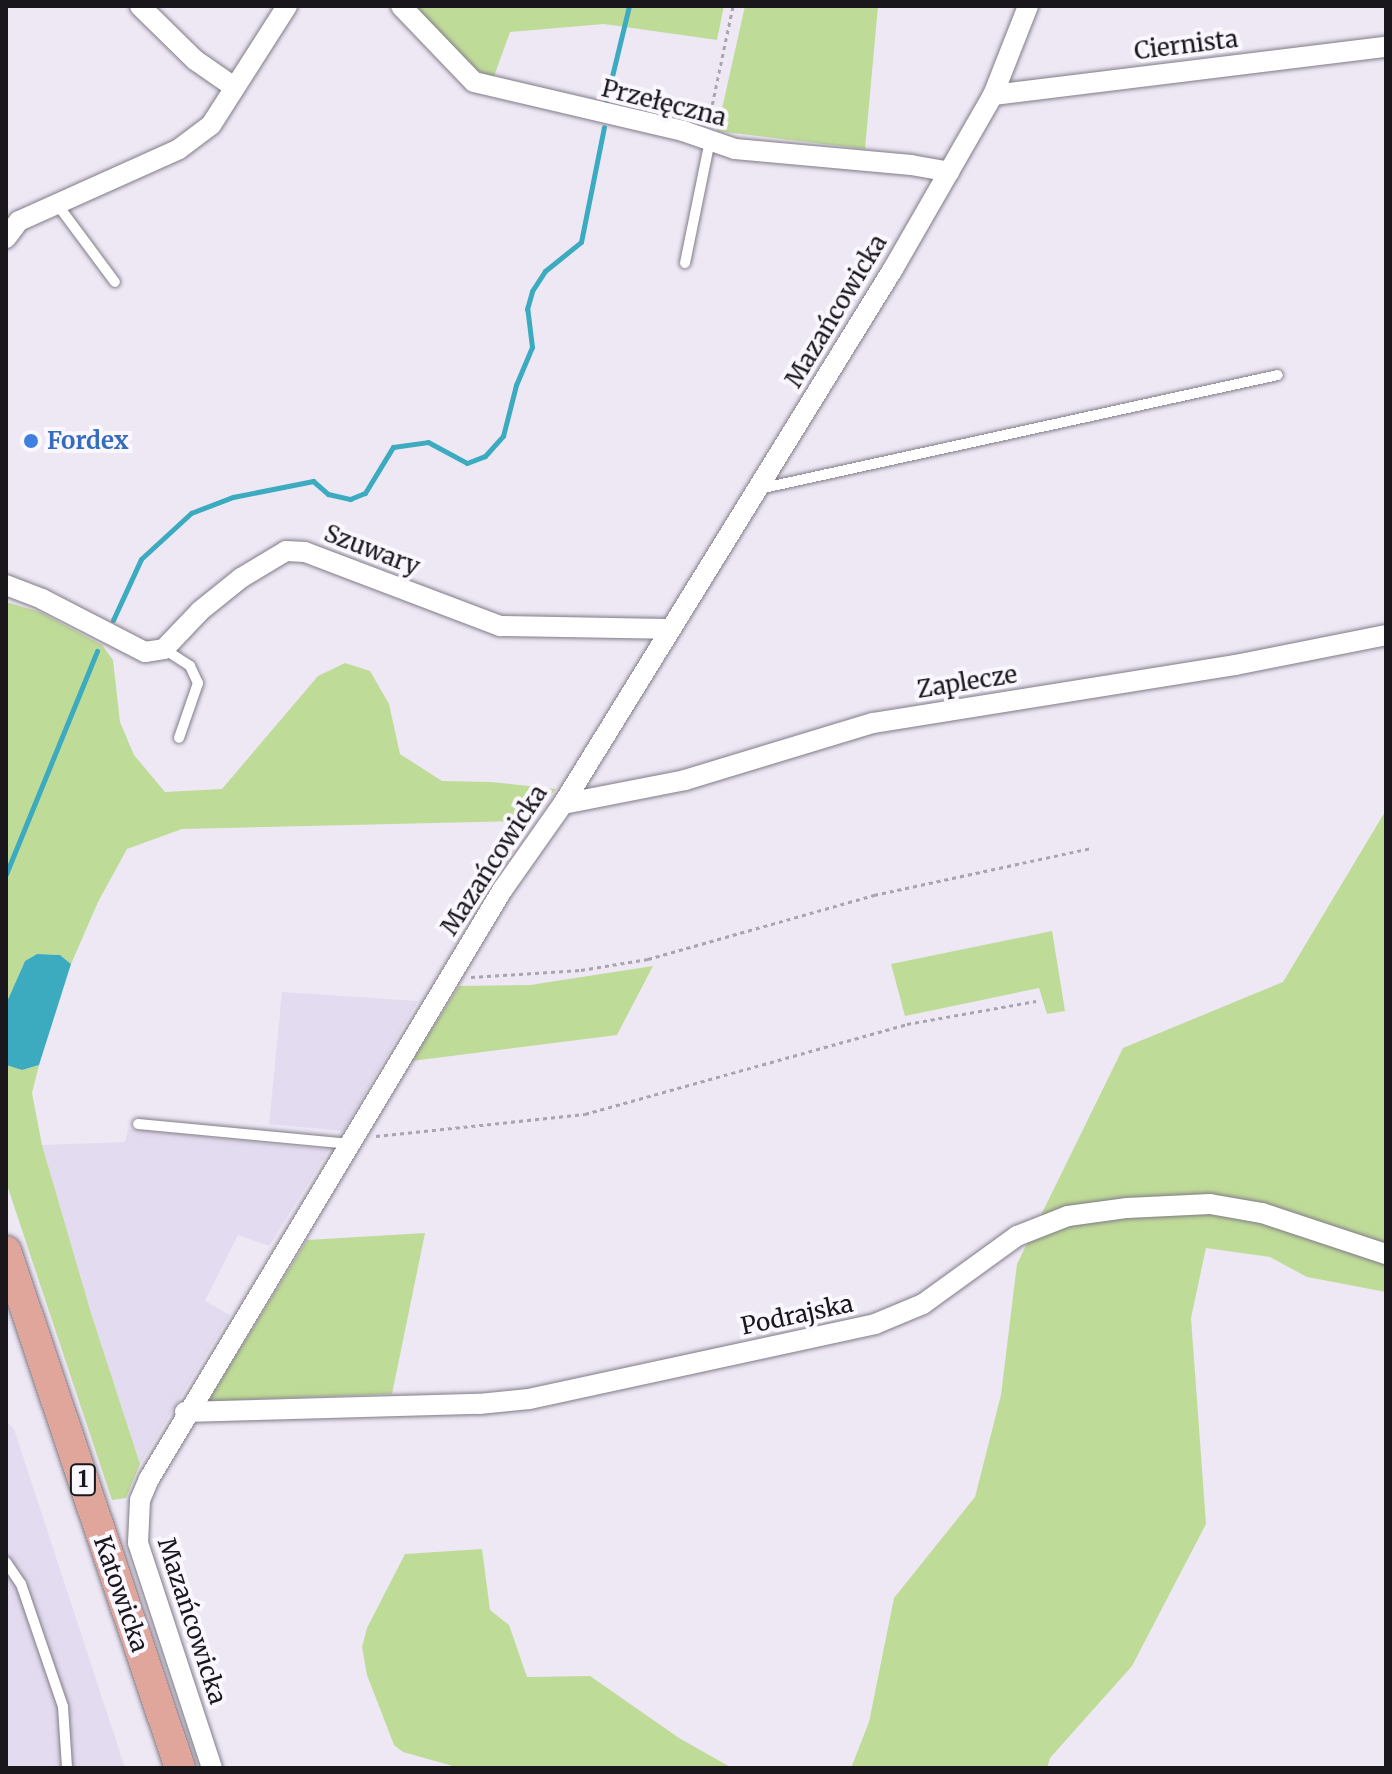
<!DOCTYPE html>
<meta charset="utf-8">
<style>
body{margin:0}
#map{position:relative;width:1392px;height:1774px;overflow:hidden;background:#eee8f5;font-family:Merriweather,serif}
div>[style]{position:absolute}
.built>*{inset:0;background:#e3dbef}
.green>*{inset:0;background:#bfdb98}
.water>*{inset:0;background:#3cabc0}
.stream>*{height:5px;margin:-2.5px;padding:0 2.5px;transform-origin:2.5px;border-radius:2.5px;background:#3cabc0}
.path>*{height:3px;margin-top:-1.5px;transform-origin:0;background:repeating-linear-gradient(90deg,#a9a5af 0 4px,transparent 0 8px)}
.roads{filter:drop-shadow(0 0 2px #807c87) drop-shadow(0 0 2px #807c87)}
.service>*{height:10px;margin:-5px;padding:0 5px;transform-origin:5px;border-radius:5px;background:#fff}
.minor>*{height:20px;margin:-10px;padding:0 10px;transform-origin:10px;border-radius:10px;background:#fff}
.primary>*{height:30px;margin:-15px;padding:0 15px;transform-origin:15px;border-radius:15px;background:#e0a59b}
.dots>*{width:22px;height:22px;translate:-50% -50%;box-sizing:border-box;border:4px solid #faf7ff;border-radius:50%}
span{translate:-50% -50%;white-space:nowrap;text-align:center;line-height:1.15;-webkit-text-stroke:8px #faf7ff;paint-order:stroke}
.shield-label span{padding:2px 6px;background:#faf7ff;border:2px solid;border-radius:6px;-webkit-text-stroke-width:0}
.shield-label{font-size:22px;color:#19171b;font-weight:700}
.street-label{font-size:24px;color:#19171b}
.shop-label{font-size:24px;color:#366cbe;font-weight:700}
.left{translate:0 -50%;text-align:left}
.frame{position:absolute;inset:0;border:8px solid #19171b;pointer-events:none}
</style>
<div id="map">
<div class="built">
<div style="clip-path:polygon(282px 992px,418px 1001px,343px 1131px,269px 1124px)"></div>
<div style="clip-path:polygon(128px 1129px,329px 1150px,269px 1246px,238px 1235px,205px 1301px,230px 1315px,140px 1464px,91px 1313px,42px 1145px,125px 1142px)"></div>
<div style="clip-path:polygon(6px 1421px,14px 1429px,125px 1768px,6px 1768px)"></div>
</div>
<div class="green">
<div style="clip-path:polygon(416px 6px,724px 6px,717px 40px,604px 24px,510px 32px,493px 79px,468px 65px)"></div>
<div style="clip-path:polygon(745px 6px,878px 6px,865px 149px,717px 131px)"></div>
<div style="clip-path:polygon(6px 602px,40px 612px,102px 645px,113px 660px,120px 722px,134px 755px,165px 792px,222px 789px,318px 676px,345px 663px,370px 671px,389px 704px,400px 754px,442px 781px,491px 782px,556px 789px,526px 821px,182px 829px,127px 849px,98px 902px,71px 964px,60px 955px,37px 954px,25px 961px,6px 1004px)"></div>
<div style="clip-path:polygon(1386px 810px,1386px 1292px,1307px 1277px,1270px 1257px,1206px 1248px,1191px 1318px,1206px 1524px,1132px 1666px,1050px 1758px,1047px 1768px,851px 1768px,869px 1722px,894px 1598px,975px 1497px,1001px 1395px,1017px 1264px,1123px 1048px,1283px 982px)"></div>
<div style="clip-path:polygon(1052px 931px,1065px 1011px,1047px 1014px,1039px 988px,905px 1016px,891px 964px)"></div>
<div style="clip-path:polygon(653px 966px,617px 1035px,412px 1061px,459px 986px,530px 985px)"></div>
<div style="clip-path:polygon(6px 1065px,22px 1070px,39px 1065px,32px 1093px,42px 1145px,91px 1313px,140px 1464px,126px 1498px,112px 1500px,6px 1182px)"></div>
<div style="clip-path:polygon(425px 1233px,392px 1394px,208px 1401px,307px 1240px)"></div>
<div style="clip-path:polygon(482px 1549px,490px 1610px,509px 1625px,527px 1677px,590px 1676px,679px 1738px,732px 1768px,460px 1768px,403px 1752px,394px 1745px,367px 1675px,362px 1647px,367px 1628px,405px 1554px)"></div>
</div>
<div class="water">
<div style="clip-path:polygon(37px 954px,60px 955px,71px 964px,39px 1065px,22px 1070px,6px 1065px,6px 1004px,25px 961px)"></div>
</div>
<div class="stream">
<div style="left:606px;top:101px;width:98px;rotate:-76.4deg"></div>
<div style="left:113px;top:620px;width:67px;rotate:-65.3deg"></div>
<div style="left:141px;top:559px;width:68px;rotate:-42.6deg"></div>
<div style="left:191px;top:513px;width:45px;rotate:-20.9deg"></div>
<div style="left:233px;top:497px;width:82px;rotate:-11.3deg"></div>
<div style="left:313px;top:481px;width:20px;rotate:41deg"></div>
<div style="left:328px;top:494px;width:23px;rotate:13deg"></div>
<div style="left:350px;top:499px;width:16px;rotate:-22deg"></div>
<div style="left:365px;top:493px;width:54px;rotate:-58.7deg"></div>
<div style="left:393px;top:447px;width:35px;rotate:-8deg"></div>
<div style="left:428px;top:442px;width:44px;rotate:28.3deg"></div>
<div style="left:467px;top:463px;width:19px;rotate:-21deg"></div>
<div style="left:485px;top:456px;width:27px;rotate:-48deg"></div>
<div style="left:503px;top:436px;width:53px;rotate:-75.7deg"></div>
<div style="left:516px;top:385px;width:41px;rotate:-67.2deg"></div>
<div style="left:532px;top:347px;width:38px;rotate:-97deg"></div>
<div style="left:527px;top:309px;width:19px;rotate:-74deg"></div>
<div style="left:532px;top:291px;width:24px;rotate:-57deg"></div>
<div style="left:545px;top:271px;width:46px;rotate:-38.9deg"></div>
<div style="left:581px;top:242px;width:117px;rotate:-78.7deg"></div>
<div style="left:6px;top:874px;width:241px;rotate:-67.8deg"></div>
</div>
<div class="path">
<div style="left:709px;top:120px;width:116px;rotate:-78.1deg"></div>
<div style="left:471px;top:977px;width:110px;rotate:-3.6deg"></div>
<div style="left:581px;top:970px;width:68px;rotate:-9.3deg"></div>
<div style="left:648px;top:959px;width:235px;rotate:-15.8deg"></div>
<div style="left:874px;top:895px;width:223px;rotate:-12.2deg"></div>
<div style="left:376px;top:1136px;width:210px;rotate:-6deg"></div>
<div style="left:585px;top:1114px;width:334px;rotate:-15.6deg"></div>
<div style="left:907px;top:1024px;width:131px;rotate:-10.1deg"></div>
</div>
<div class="roads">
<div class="service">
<div style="left:57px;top:204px;width:97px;rotate:53.4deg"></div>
<div style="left:685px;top:263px;width:126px;rotate:-78.5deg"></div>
<div style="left:759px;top:489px;width:531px;rotate:-12.39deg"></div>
<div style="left:164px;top:649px;width:31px;rotate:33deg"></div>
<div style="left:190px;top:666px;width:19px;rotate:65deg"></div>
<div style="left:198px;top:683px;width:58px;rotate:109.1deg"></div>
<div style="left:138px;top:1124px;width:211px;rotate:5.4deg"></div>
<div style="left:6px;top:1562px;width:27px;rotate:56deg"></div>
<div style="left:21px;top:1584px;width:130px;rotate:71.1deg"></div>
<div style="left:63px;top:1707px;width:61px;rotate:86.2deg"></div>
</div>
<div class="minor">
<div style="left:140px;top:6px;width:77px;rotate:44.5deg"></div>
<div style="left:195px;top:60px;width:47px;rotate:34.7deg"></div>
<div style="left:401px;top:6px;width:105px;rotate:46.2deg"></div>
<div style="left:474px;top:82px;width:215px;rotate:13.2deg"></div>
<div style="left:683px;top:131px;width:55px;rotate:19.1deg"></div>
<div style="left:735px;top:149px;width:177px;rotate:5.2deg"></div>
<div style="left:911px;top:165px;width:39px;rotate:10deg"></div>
<div style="left:993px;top:95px;width:396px;rotate:-7deg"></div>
<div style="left:6px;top:238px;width:21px;rotate:-53deg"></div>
<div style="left:19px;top:221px;width:175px;rotate:-24.2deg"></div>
<div style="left:179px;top:149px;width:40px;rotate:-37deg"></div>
<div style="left:211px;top:125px;width:141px;rotate:-57.4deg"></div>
<div style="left:6px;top:585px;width:39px;rotate:21deg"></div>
<div style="left:42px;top:599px;width:116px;rotate:27.2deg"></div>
<div style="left:145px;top:652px;width:19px;rotate:-9deg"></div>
<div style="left:164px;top:649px;width:52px;rotate:-46.5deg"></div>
<div style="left:200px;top:611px;width:53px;rotate:-38.8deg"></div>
<div style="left:241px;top:578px;width:52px;rotate:-31deg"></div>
<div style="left:286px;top:551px;width:19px;rotate:3deg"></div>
<div style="left:305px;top:552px;width:209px;rotate:20.8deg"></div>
<div style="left:500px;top:626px;width:169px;rotate:1deg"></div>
<div style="left:563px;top:804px;width:124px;rotate:-11.1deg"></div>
<div style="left:685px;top:780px;width:196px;rotate:-16.9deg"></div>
<div style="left:873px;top:723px;width:367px;rotate:-9.1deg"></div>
<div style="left:1235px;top:665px;width:154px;rotate:-11.2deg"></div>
<div style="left:185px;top:1412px;width:294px;rotate:-1.6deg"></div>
<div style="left:479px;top:1404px;width:50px;rotate:-5.7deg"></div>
<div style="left:529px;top:1399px;width:354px;rotate:-12.2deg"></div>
<div style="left:875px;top:1324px;width:52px;rotate:-22.6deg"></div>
<div style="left:923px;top:1304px;width:116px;rotate:-35.9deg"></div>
<div style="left:1017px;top:1236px;width:55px;rotate:-21.4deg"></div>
<div style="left:1068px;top:1216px;width:60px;rotate:-7.7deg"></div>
<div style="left:1127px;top:1208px;width:83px;rotate:-2.8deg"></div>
<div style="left:1210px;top:1204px;width:53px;rotate:9.8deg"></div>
<div style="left:1262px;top:1213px;width:131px;rotate:18.3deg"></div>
<div style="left:212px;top:1768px;width:237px;rotate:-108.2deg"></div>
<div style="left:138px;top:1543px;width:43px;rotate:-87.3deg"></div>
<div style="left:140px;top:1500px;width:23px;rotate:-67deg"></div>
<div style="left:149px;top:1479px;width:688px;rotate:-59.04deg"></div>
<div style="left:503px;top:889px;width:104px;rotate:-54.8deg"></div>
<div style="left:563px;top:804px;width:629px;rotate:-58.33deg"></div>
<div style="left:893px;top:269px;width:201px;rotate:-60.1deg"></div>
<div style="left:993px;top:95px;width:96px;rotate:-68.5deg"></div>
</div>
<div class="primary">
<div style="left:6px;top:1251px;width:545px;rotate:71.4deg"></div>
</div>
</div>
<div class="dots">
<div style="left:31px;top:441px;background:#3f7fe0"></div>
</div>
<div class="shield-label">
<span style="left:83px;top:1480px">1</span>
</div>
<div class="street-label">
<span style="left:1186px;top:45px;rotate:-7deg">Ciernista</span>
<span style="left:664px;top:103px;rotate:14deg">Przełęczna</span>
<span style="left:836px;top:311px;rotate:-59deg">Mazańcowicka</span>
<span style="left:372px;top:550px;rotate:21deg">Szuwary</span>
<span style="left:967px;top:682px;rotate:-9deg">Zaplecze</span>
<span style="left:494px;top:860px;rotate:-57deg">Mazańcowicka</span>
<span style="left:797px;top:1315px;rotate:-12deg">Podrajska</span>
<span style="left:121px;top:1594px;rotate:71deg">Katowicka</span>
<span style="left:192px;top:1621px;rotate:72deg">Mazańcowicka</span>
</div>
<div class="shop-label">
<span class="left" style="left:47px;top:441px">Fordex</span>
</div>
<div class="frame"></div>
</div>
